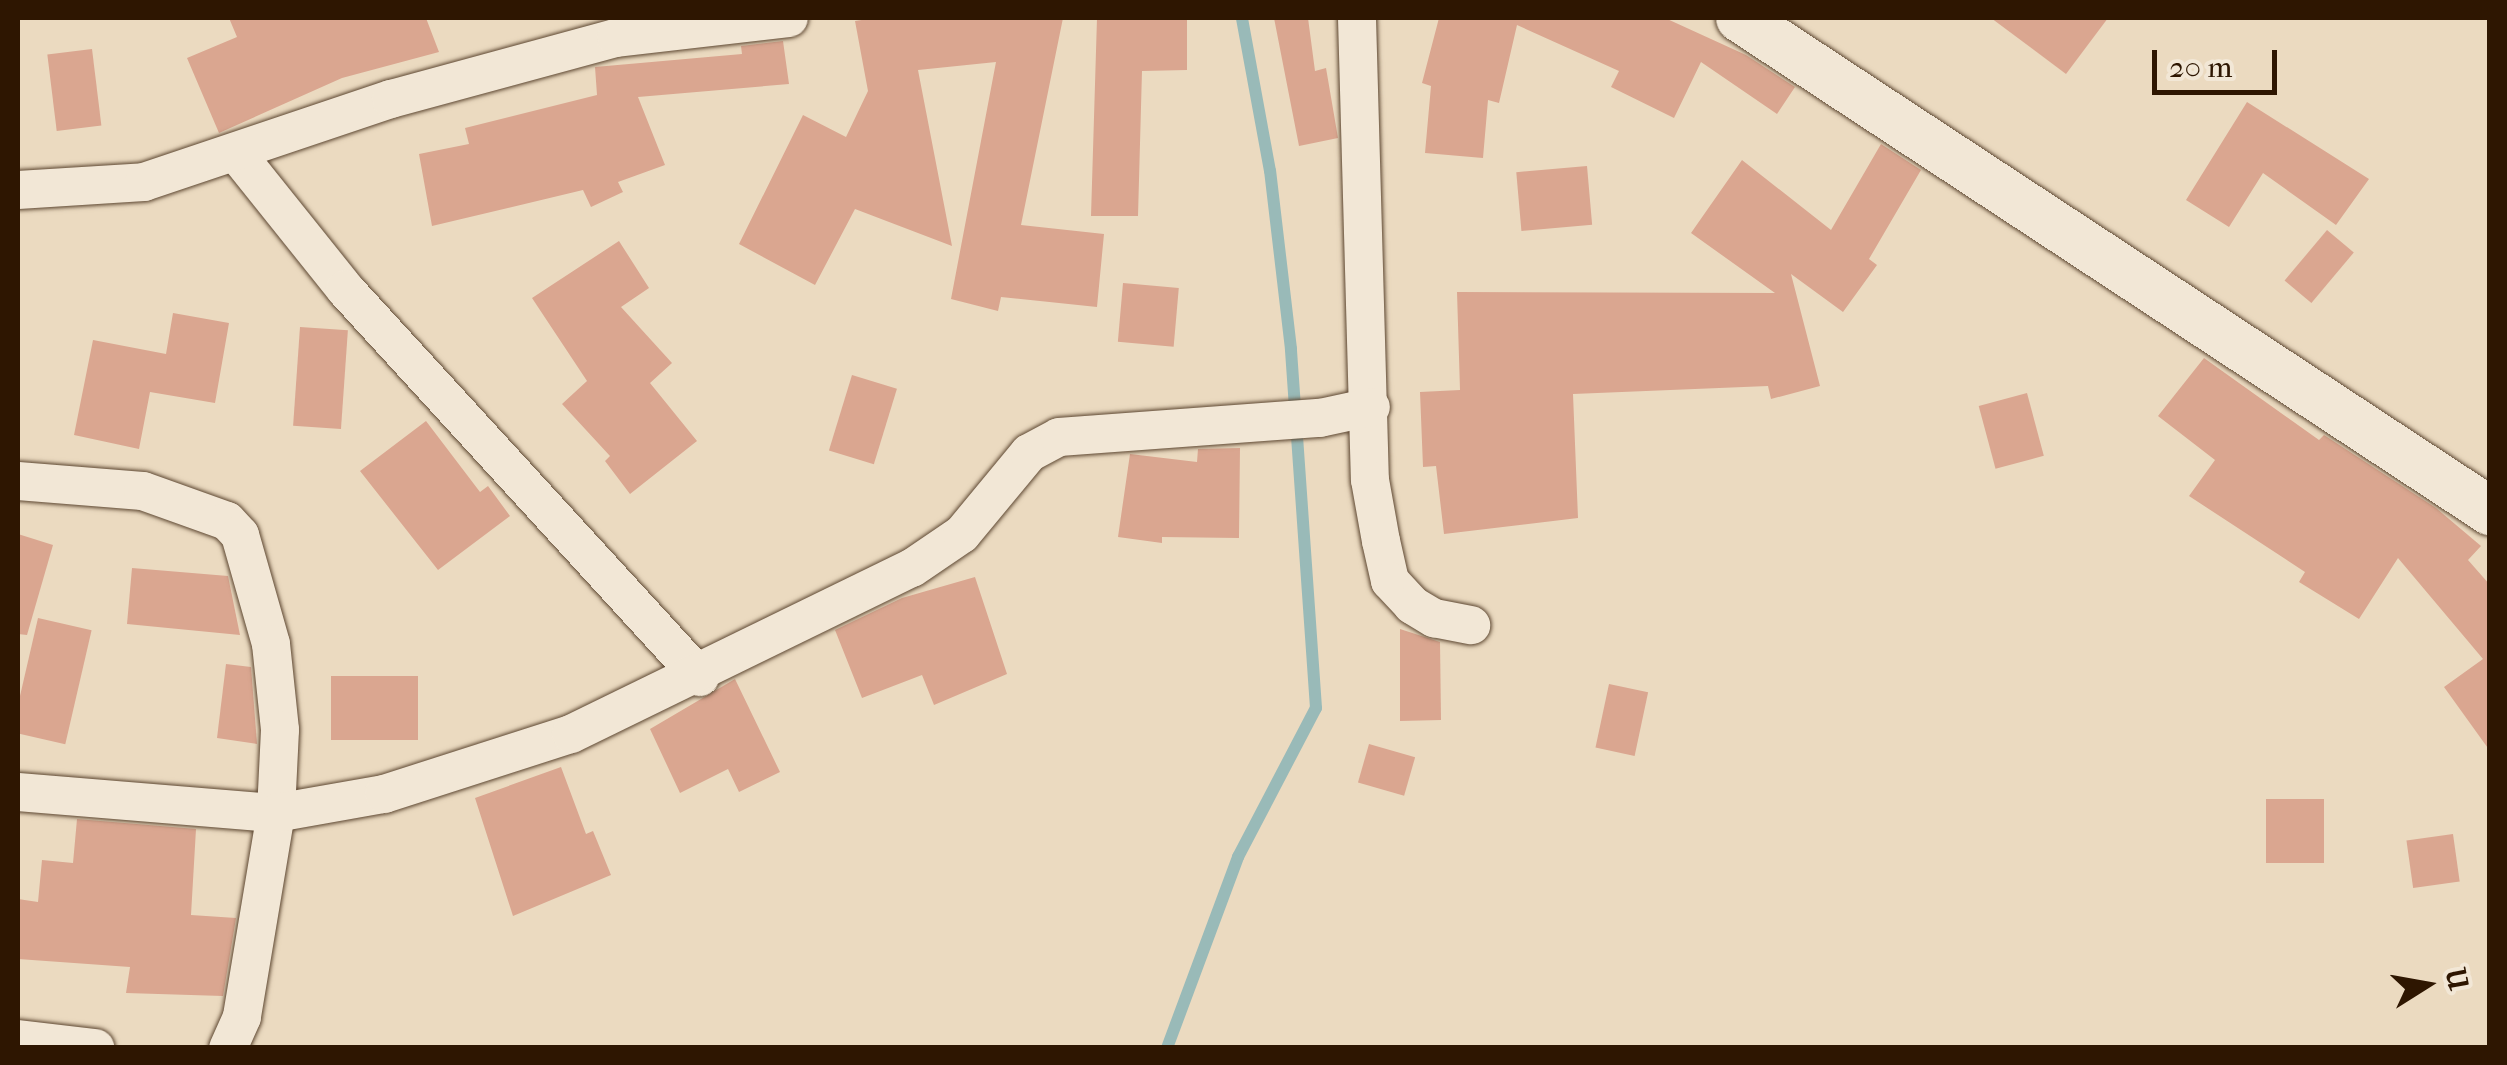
<!DOCTYPE html>
<style>
body{margin:0}
#map{position:relative;width:2507px;height:1065px;overflow:hidden;background:#ebdac0;font-family:"IM FELL French Canon",serif}
div>[style]{position:absolute}
.stream>*{height:12px;margin:-6px;padding:0 6px;transform-origin:6px;border-radius:6px;background:#99bab8}
.building>*{inset:0;background:#daa690;transform-origin:0 0}
.roads{filter:drop-shadow(0 0 2px #5d4731) drop-shadow(0 0 2px #5d4731)}
.minor>*{height:38px;margin:-19px;padding:0 19px;transform-origin:19px;border-radius:19px;background:#f2e7d6}
.tertiary>*{height:48px;margin:-24px;padding:0 24px;transform-origin:24px;border-radius:24px;background:#f2e7d6}
span{translate:-50% -50%;white-space:nowrap;text-align:center;line-height:1.15;-webkit-text-stroke:9px #f2e7d6;paint-order:stroke}
.frame{position:absolute;inset:0;border:20px solid #2e1601;pointer-events:none}
.north{position:absolute;left:2377px;top:935px;width:100px;height:100px;-webkit-text-stroke:8px #f2e7d6;paint-order:stroke;rotate:79deg;font-size:28px;font-weight:700;line-height:40px;text-align:center;color:#2e1601}
.north::after{content:'';display:block;margin:auto;width:35px;height:45px;background:#2e1601;clip-path:polygon(50% 0,100% 100%,50% 72%,0 100%)}
.scale{position:absolute;left:2152px;top:50px;width:125px;height:45px;box-sizing:border-box;border:5px solid #2e1601;border-top:0;padding-left:12px;font-size:30px;line-height:35px;white-space:nowrap;color:#2e1601;-webkit-text-stroke:8px #f2e7d6;paint-order:stroke}
</style>
<div id="map">
<div class="stream">
<div style="left:1167px;top:1048px;width:204px;rotate:-69.6deg"></div>
<div style="left:1238px;top:857px;width:168px;rotate:-62.4deg"></div>
<div style="left:1316px;top:708px;width:360px;rotate:-94deg"></div>
<div style="left:1291px;top:349px;width:179px;rotate:-96.7deg"></div>
<div style="left:1270px;top:171px;width:156px;rotate:-100.4deg"></div>
</div>
<div class="building">
<div style="clip-path:polygon(229px 18px,426px 18px,439px 52px,342px 78px,219px 133px,187px 58px,237px 37px)"></div>
<div style="clip-path:polygon(875px 18px,1063px 18px,1021px 225px,1104px 234px,1097px 307px,1001px 297px,998px 311px,951px 299px,996px 62px,918px 70px,952px 246px,855px 209px,815px 285px,739px 244px,803px 115px,846px 137px,868px 91px,855px 21px)"></div>
<div style="clip-path:polygon(1097px 18px,1187px 18px,1187px 70px,1142px 71px,1138px 216px,1091px 216px)"></div>
<div style="clip-path:polygon(1274px 18px,1308px 18px,1315px 71px,1326px 68px,1338px 138px,1299px 146px)"></div>
<div style="clip-path:polygon(1439px 18px,1665px 18px,1746px 55px,1795px 87px,1777px 114px,1701px 62px,1674px 118px,1611px 87px,1619px 71px,1517px 25px,1499px 103px,1488px 100px,1483px 158px,1425px 153px,1431px 86px,1422px 83px)"></div>
<div style="clip-path:polygon(1991px 18px,2108px 18px,2066px 74px)"></div>
<div style="clip-path:polygon(783px 41px,789px 84px,638px 97px,665px 165px,618px 182px,623px 192px,591px 207px,583px 190px,432px 226px,419px 154px,469px 144px,465px 128px,597px 95px,595px 67px,742px 54px,741px 46px)"></div>
<div style="left:92px;top:49px;width:77px;height:45px;rotate:83deg"></div>
<div style="clip-path:polygon(2247px 102px,2369px 179px,2336px 225px,2263px 173px,2229px 227px,2186px 200px)"></div>
<div style="clip-path:polygon(1881px 144px,1921px 170px,1869px 259px,1877px 265px,1843px 312px,1791px 274px,1820px 386px,1771px 399px,1768px 386px,1573px 394px,1578px 518px,1444px 534px,1436px 466px,1423px 467px,1420px 392px,1460px 390px,1457px 292px,1775px 293px,1691px 233px,1742px 160px,1831px 230px)"></div>
<div style="left:1587px;top:166px;width:59px;height:71px;rotate:85deg"></div>
<div style="left:2327px;top:230px;width:35px;height:66px;rotate:40deg"></div>
<div style="clip-path:polygon(619px 241px,649px 288px,621px 307px,672px 363px,650px 383px,697px 441px,630px 494px,605px 461px,610px 456px,562px 404px,587px 381px,532px 298px)"></div>
<div style="left:1123px;top:283px;width:56px;height:59px;rotate:5deg"></div>
<div style="clip-path:polygon(173px 313px,229px 323px,215px 403px,150px 392px,139px 449px,74px 435px,93px 340px,166px 354px)"></div>
<div style="left:300px;top:327px;width:48px;height:99px;rotate:4deg"></div>
<div style="clip-path:polygon(2204px 358px,2319px 440px,2324px 435px,2436px 508px,2481px 546px,2468px 560px,2490px 585px,2490px 751px,2444px 687px,2483px 659px,2398px 558px,2359px 619px,2299px 582px,2305px 572px,2189px 496px,2215px 460px,2158px 416px)"></div>
<div style="left:852px;top:375px;width:47px;height:79px;rotate:17deg"></div>
<div style="left:2027px;top:393px;width:65px;height:50px;rotate:75deg"></div>
<div style="clip-path:polygon(426px 421px,480px 492px,488px 486px,510px 516px,438px 570px,360px 471px)"></div>
<div style="clip-path:polygon(1240px 448px,1239px 538px,1162px 537px,1162px 543px,1118px 537px,1130px 454px,1197px 462px,1198px 449px)"></div>
<div style="clip-path:polygon(18px 534px,53px 545px,27px 635px,18px 634px)"></div>
<div style="clip-path:polygon(132px 568px,228px 576px,240px 635px,127px 624px)"></div>
<div style="clip-path:polygon(975px 577px,1007px 674px,934px 705px,922px 675px,862px 698px,835px 630px,902px 598px)"></div>
<div style="left:38px;top:618px;width:55px;height:117px;rotate:13deg"></div>
<div style="clip-path:polygon(1400px 629px,1440px 642px,1441px 720px,1400px 721px)"></div>
<div style="clip-path:polygon(226px 664px,251px 667px,257px 744px,217px 738px)"></div>
<div style="left:331px;top:676px;width:87px;height:64px"></div>
<div style="clip-path:polygon(735px 679px,780px 772px,739px 792px,728px 769px,680px 793px,650px 729px)"></div>
<div style="left:1609px;top:684px;width:40px;height:65px;rotate:12deg"></div>
<div style="left:1369px;top:744px;width:48px;height:40px;rotate:16deg"></div>
<div style="clip-path:polygon(561px 767px,586px 834px,593px 831px,611px 875px,513px 916px,475px 798px)"></div>
<div style="left:2266px;top:799px;width:58px;height:64px"></div>
<div style="clip-path:polygon(77px 819px,196px 829px,191px 915px,236px 918px,223px 996px,126px 993px,130px 967px,18px 959px,18px 899px,38px 902px,42px 860px,73px 863px)"></div>
<div style="left:2453px;top:834px;width:48px;height:47px;rotate:82deg"></div>
</div>
<div class="roads">
<div class="minor">
<div style="left:1357px;top:18px;width:462px;rotate:88.4deg"></div>
<div style="left:1370px;top:480px;width:62px;rotate:79.8deg"></div>
<div style="left:1381px;top:541px;width:41px;rotate:77.3deg"></div>
<div style="left:1390px;top:581px;width:33px;rotate:47deg"></div>
<div style="left:1412px;top:605px;width:26px;rotate:31deg"></div>
<div style="left:1434px;top:618px;width:38px;rotate:11deg"></div>
<div style="left:237px;top:154px;width:173px;rotate:51.3deg"></div>
<div style="left:345px;top:289px;width:526px;rotate:47.54deg"></div>
<div style="left:18px;top:190px;width:126px;rotate:-3.6deg"></div>
<div style="left:144px;top:182px;width:261px;rotate:-18.6deg"></div>
<div style="left:391px;top:99px;width:233px;rotate:-15.2deg"></div>
<div style="left:616px;top:38px;width:174px;rotate:-6.6deg"></div>
<div style="left:18px;top:481px;width:125px;rotate:4.6deg"></div>
<div style="left:143px;top:491px;width:89px;rotate:19.7deg"></div>
<div style="left:227px;top:521px;width:19px;rotate:47deg"></div>
<div style="left:240px;top:535px;width:113px;rotate:74.1deg"></div>
<div style="left:271px;top:644px;width:86px;rotate:84deg"></div>
<div style="left:280px;top:730px;width:83px;rotate:92.8deg"></div>
<div style="left:276px;top:813px;width:207px;rotate:99.5deg"></div>
<div style="left:242px;top:1017px;width:34px;rotate:114deg"></div>
<div style="left:18px;top:792px;width:259px;rotate:4.7deg"></div>
<div style="left:276px;top:813px;width:110px;rotate:-10deg"></div>
<div style="left:384px;top:794px;width:196px;rotate:-17.8deg"></div>
<div style="left:571px;top:734px;width:379px;rotate:-26deg"></div>
<div style="left:912px;top:568px;width:60px;rotate:-34.2deg"></div>
<div style="left:962px;top:534px;width:105px;rotate:-50.4deg"></div>
<div style="left:1029px;top:453px;width:34px;rotate:-28deg"></div>
<div style="left:1059px;top:437px;width:262px;rotate:-4.2deg"></div>
<div style="left:1320px;top:418px;width:52px;rotate:-12.2deg"></div>
<div style="left:18px;top:1039px;width:78px;rotate:6.7deg"></div>
</div>
<div class="tertiary">
<div style="left:1740px;top:18px;width:898px;rotate:33.32deg"></div>
</div>
</div>
<div class="frame"></div>
<div class="north">U</div>
<div class="scale">20 m</div>
</div>
